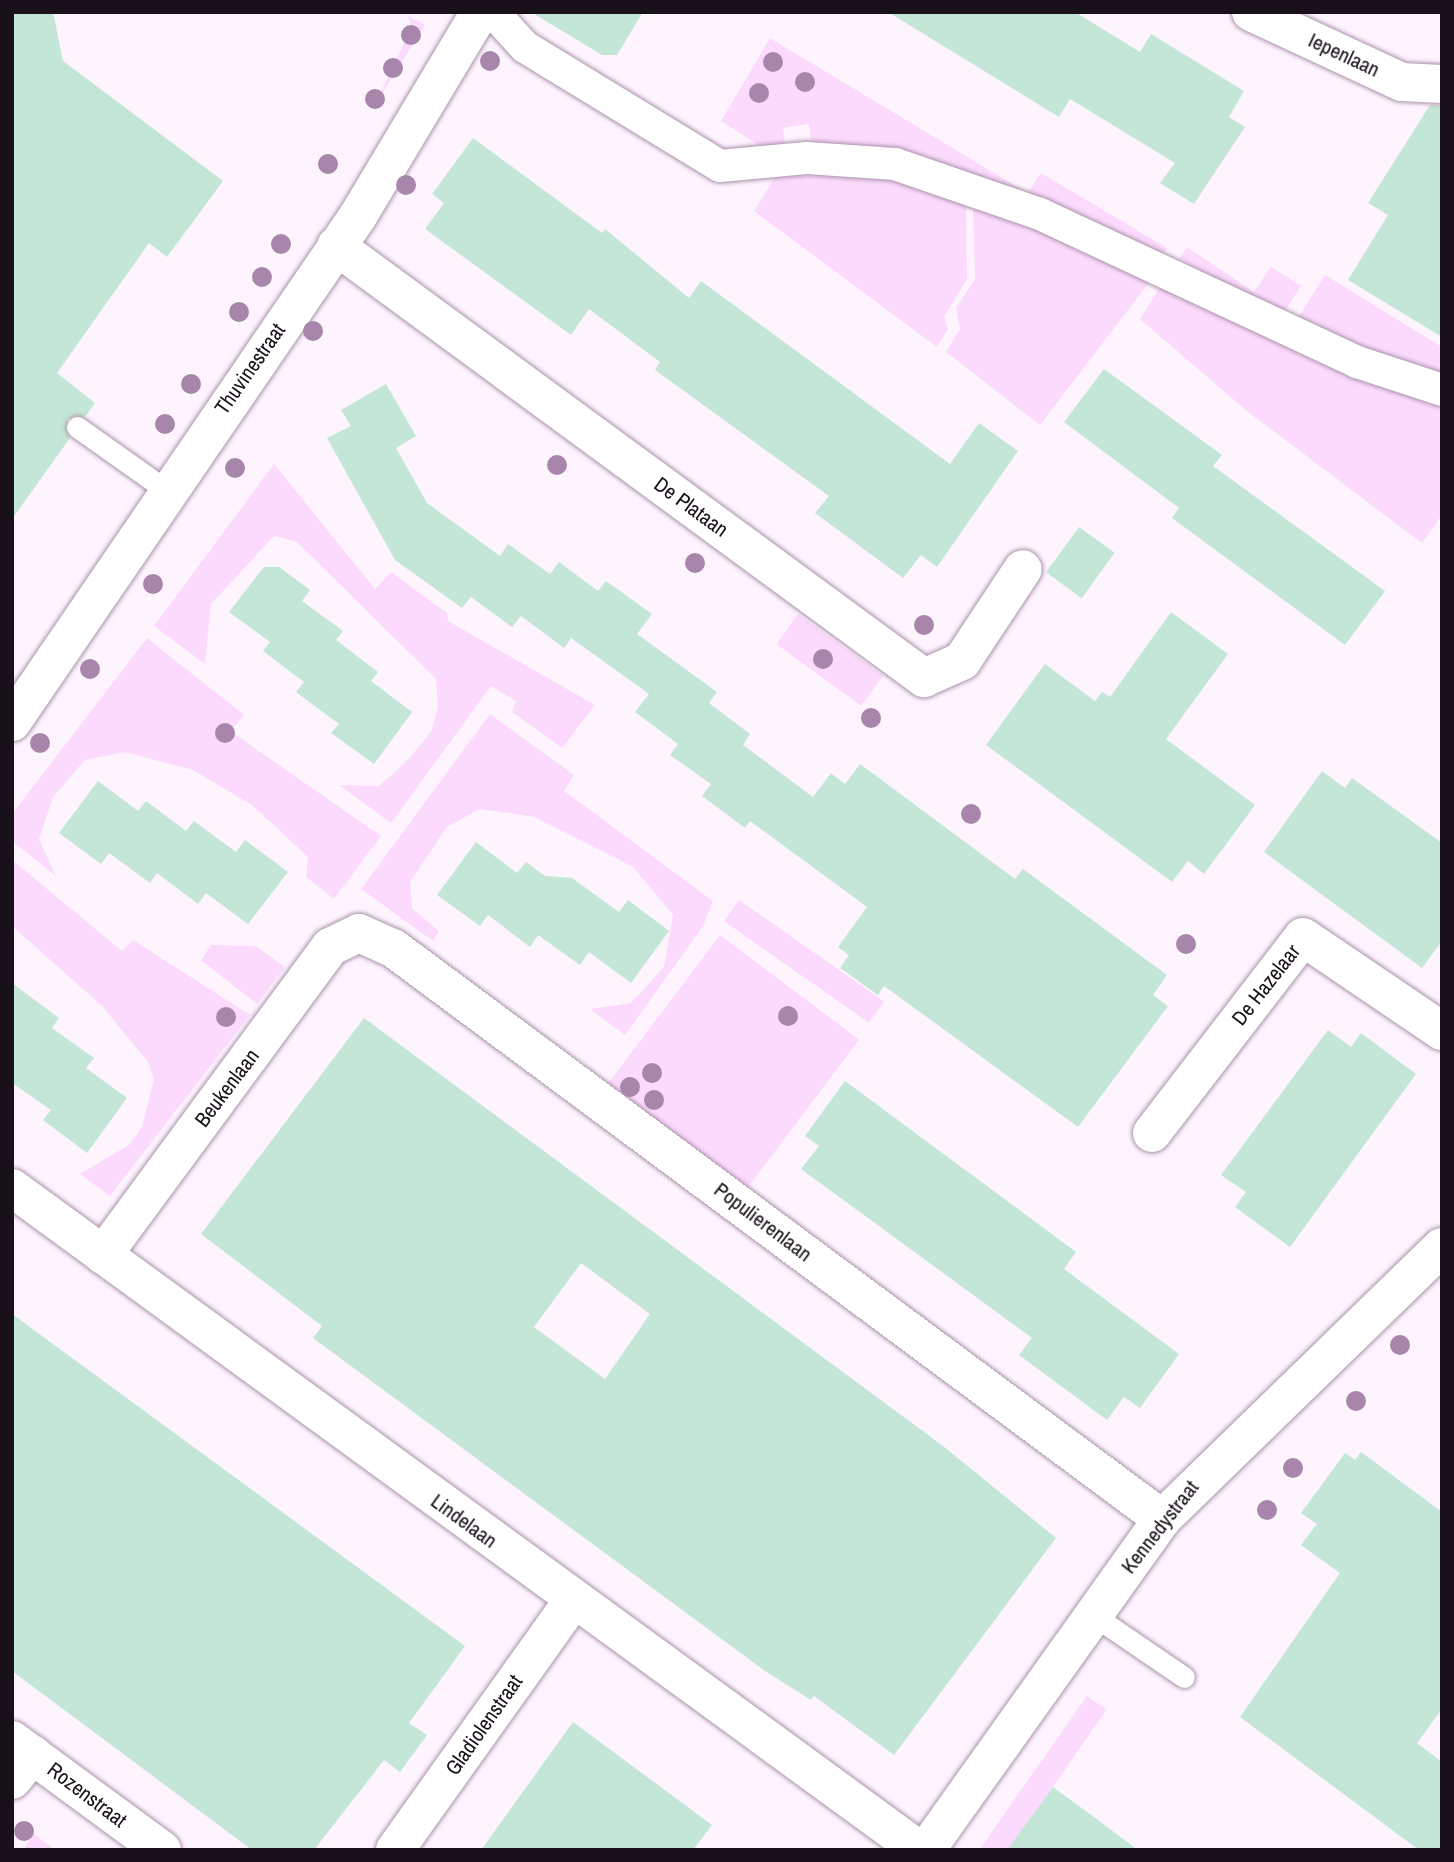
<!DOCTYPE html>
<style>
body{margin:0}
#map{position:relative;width:1454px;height:1862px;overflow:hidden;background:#fef4fe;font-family:"Archivo Narrow",sans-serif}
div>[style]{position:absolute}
.green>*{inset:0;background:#fcdafd;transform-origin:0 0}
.building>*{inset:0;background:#c3e6d6;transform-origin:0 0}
.roads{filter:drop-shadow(0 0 2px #aa93ab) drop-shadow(0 0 2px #aa93ab)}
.service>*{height:21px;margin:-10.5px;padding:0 10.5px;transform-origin:10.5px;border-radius:10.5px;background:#fff}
.pedestrian>*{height:32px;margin:-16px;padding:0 16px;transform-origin:16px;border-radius:16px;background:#fff}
.minor>*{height:38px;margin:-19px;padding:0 19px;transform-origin:19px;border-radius:19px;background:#fff}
.trees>*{width:20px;height:20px;margin:-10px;border-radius:50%;background:#a885aa}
span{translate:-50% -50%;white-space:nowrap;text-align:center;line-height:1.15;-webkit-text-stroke:5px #fff;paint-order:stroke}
.street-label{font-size:21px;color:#19111a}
.frame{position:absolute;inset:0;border:14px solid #19111a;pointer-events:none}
</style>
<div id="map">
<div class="green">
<div style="clip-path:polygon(408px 16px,425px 25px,374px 106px,412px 27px)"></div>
<div style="clip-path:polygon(770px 38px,1019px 188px,1014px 197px,812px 148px,809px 124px,783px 128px,786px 151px,768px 151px,721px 121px)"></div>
<div style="clip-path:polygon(877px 170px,966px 199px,967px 279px,944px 317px,948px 329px,937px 347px,754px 211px,777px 174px)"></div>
<div style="clip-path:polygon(1041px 173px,1167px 248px,1161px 257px,1023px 199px)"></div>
<div style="clip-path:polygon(973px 202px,1154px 276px,1040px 425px,946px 352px,960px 329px,956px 308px,975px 279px)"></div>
<div style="clip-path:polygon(1187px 247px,1254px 292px,1271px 267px,1301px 286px,1278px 322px,1180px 258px)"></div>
<div style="clip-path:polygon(1325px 275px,1442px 347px,1442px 380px,1293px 326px)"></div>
<div style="clip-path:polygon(1164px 281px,1442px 399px,1442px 515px,1422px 543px,1248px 412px,1140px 319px)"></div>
<div style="clip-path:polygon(274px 464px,375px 589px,391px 572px,447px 613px,448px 621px,595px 705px,562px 748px,512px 712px,516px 701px,491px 686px,391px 823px,339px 785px,379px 786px,405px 763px,431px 732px,438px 707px,436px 679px,297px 542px,274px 536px,211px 604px,205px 664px,154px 626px)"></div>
<div style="left:798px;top:614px;width:105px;height:37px;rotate:36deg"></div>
<div style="clip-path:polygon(147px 638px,244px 715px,230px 731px,381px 836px,334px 899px,306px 877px,308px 857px,252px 805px,193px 770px,125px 752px,85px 760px,53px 797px,39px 839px,56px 876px,12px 841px,12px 814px)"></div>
<div style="clip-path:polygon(490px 714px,574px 775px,564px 791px,713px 901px,703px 926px,625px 1035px,590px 1009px,631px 1003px,664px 967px,673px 915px,633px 867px,535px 817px,480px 809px,447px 827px,410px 882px,412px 908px,439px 931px,433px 941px,361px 889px)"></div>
<div style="clip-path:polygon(12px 860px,122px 951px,133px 940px,250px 1015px,110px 1196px,80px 1174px,129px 1145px,142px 1127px,154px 1079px,148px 1062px,102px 1006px,12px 926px)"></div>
<div style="left:739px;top:900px;width:177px;height:26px;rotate:35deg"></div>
<div style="left:720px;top:935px;width:174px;height:187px;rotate:37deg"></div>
<div style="clip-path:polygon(211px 945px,256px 946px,285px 967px,257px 1004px,201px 960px)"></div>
<div style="left:1087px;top:1696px;width:24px;height:186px;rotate:35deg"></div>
<div style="clip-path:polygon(34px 1834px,55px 1850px,23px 1850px)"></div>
</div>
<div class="building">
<div style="clip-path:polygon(12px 12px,53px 12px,63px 61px,223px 181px,167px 257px,149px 243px,57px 373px,95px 403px,85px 417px,67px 419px,70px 438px,12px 519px)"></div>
<div style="clip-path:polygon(531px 12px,643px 12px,617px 55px,602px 55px)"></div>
<div style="clip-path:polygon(888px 12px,1075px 12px,1140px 52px,1151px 34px,1244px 91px,1229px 117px,1245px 127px,1194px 204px,1160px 183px,1175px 163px,1070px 99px,1059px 117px)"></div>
<div style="clip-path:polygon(1430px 105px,1442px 106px,1442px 337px,1348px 280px,1388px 215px,1368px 203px)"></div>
<div style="clip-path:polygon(473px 138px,602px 233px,605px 229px,689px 298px,701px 281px,950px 464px,979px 423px,1018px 451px,937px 567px,921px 555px,903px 578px,815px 513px,829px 496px,655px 370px,660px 362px,589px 309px,571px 335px,425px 229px,444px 203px,432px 194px)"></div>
<div style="clip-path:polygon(1104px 369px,1222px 455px,1213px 466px,1385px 591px,1345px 645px,1172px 518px,1179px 508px,1064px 422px)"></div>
<div style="clip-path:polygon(386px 384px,416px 436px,396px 448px,427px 503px,500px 556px,508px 544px,550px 574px,559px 562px,598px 591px,606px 581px,652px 614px,637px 634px,717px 692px,709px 703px,750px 734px,743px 745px,813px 797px,831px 773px,845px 784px,860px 764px,1015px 879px,1023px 869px,1167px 975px,1153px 995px,1168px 1006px,1078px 1127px,884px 986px,878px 995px,840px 968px,849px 955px,838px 947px,867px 907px,750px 821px,745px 828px,702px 796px,711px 784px,670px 755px,678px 744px,635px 712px,649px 694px,571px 638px,564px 648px,521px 616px,512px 627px,471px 597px,462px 608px,395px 560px,327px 438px,351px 426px,341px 410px)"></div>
<div style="left:1079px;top:527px;width:44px;height:56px;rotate:36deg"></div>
<div style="clip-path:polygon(264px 567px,279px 567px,310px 590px,302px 601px,343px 631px,336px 640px,378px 672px,371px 681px,412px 712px,374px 764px,331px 733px,339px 724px,296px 692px,304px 682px,263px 651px,270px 642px,229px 612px)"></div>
<div style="clip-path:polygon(1171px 612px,1228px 654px,1166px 739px,1255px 805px,1204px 874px,1188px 861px,1172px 882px,986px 745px,1045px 664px,1095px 701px,1102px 692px,1110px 697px)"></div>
<div style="clip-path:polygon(1322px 771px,1345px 788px,1352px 778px,1442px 843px,1442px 941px,1422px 968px,1264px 852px)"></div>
<div style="clip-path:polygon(98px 781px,138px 811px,146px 801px,186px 831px,194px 821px,236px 852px,245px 840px,288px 872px,248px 924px,206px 893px,198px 904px,157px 873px,150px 883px,109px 853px,101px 864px,59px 833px)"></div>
<div style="clip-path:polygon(476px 842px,517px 873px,526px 862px,545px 876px,572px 878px,619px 912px,628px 900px,669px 931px,631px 983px,589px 952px,580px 965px,538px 935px,530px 947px,488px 915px,480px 926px,437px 895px)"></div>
<div style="clip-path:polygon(12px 983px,59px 1018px,52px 1028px,94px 1058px,86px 1068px,127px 1098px,87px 1153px,43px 1120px,51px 1110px,12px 1083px)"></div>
<div style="clip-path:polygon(evenodd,364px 1018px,943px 1446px,1056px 1538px,894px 1755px,814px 1696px,811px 1700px,765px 1671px,313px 1338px,322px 1326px,201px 1234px,364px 1018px,581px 1263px,650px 1314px,605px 1379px,534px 1327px,581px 1263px)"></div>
<div style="clip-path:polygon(1328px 1030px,1351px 1047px,1361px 1033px,1416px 1074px,1290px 1247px,1235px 1207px,1246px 1192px,1221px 1175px)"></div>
<div style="clip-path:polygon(845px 1081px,1076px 1252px,1064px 1269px,1179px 1354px,1140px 1408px,1124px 1397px,1107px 1420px,1019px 1355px,1032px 1338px,801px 1169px,819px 1146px,805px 1136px)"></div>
<div style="clip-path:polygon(12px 1314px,465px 1646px,409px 1723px,427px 1735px,400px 1772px,384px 1760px,314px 1850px,252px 1850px,12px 1671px)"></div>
<div style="clip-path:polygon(1361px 1452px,1442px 1512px,1442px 1709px,1417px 1743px,1442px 1762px,1442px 1850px,1419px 1850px,1240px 1717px,1340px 1573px,1301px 1545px,1317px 1524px,1301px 1513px,1345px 1453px,1355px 1460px)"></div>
<div style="clip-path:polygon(573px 1722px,712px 1825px,693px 1850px,481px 1850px)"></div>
<div style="clip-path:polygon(1053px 1787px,1083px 1809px,1138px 1850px,1007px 1850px)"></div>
</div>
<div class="roads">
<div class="service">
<div style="left:77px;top:427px;width:109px;rotate:35.3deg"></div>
<div style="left:1093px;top:1615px;width:110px;rotate:34.3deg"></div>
</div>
<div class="pedestrian">
<div style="left:493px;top:12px;width:47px;rotate:47.6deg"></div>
<div style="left:525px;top:47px;width:228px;rotate:31.4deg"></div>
<div style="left:720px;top:166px;width:87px;rotate:-5.3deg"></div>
<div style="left:807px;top:158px;width:88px;rotate:3.9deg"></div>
<div style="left:895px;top:164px;width:153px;rotate:19deg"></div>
<div style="left:1040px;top:214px;width:350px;rotate:25deg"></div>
<div style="left:1357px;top:362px;width:89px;rotate:18.2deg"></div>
</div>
<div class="minor">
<div style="left:1251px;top:12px;width:166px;rotate:24.9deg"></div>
<div style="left:1402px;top:82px;width:40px;rotate:2.9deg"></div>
<div style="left:336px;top:246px;width:730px;rotate:36.3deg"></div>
<div style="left:924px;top:678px;width:42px;rotate:-24.1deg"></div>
<div style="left:962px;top:661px;width:110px;rotate:-56.5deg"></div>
<div style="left:12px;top:722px;width:613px;rotate:-55.64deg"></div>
<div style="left:358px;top:216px;width:238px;rotate:-59.1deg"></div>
<div style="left:1152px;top:1133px;width:247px;rotate:-52.4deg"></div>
<div style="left:1303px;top:937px;width:168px;rotate:34.1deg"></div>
<div style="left:12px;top:1188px;width:1123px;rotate:36.12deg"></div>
<div style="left:103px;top:1255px;width:383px;rotate:-53.6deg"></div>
<div style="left:330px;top:947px;width:32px;rotate:-26deg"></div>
<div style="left:359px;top:933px;width:37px;rotate:24deg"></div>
<div style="left:393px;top:948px;width:958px;rotate:36.59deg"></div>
<div style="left:12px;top:1740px;width:186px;rotate:36.3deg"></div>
<div style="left:12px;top:1780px;width:33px;rotate:-50deg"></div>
<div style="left:395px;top:1850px;width:307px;rotate:-54.5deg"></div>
<div style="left:926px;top:1850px;width:407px;rotate:-54.5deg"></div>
<div style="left:1162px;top:1519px;width:390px;rotate:-44.2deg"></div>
</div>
</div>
<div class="trees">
<div style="left:411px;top:35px"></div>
<div style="left:490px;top:61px"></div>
<div style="left:773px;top:62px"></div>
<div style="left:393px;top:68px"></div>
<div style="left:805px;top:82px"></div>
<div style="left:759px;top:93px"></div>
<div style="left:375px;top:99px"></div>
<div style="left:328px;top:164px"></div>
<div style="left:406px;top:185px"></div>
<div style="left:281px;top:244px"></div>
<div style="left:262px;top:277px"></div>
<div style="left:239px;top:312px"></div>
<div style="left:313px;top:331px"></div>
<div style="left:191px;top:384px"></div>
<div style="left:165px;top:424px"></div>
<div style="left:557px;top:465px"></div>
<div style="left:235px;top:468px"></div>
<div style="left:695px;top:563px"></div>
<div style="left:153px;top:584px"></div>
<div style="left:924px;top:625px"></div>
<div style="left:823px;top:659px"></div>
<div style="left:90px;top:669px"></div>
<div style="left:871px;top:718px"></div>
<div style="left:225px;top:733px"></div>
<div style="left:40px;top:743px"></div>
<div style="left:971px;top:814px"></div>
<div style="left:1186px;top:944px"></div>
<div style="left:788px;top:1016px"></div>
<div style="left:226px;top:1017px"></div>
<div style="left:652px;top:1073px"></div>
<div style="left:630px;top:1087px"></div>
<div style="left:654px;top:1100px"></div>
<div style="left:1400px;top:1345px"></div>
<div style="left:1356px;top:1401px"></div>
<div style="left:1293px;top:1468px"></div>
<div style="left:1267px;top:1510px"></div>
<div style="left:24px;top:1831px"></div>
</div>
<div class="street-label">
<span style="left:1344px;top:55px;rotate:25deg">Iepenlaan</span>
<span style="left:250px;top:369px;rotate:-55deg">Thuvinestraat</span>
<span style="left:691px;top:507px;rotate:36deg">De Plataan</span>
<span style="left:1266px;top:985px;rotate:-52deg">De Hazelaar</span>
<span style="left:227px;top:1088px;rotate:-53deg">Beukenlaan</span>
<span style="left:763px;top:1222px;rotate:37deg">Populierenlaan</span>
<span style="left:464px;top:1521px;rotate:36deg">Lindelaan</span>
<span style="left:1160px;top:1527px;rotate:-52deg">Kennedystraat</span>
<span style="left:484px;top:1725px;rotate:-55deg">Gladiolenstraat</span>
<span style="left:87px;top:1795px;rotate:37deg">Rozenstraat</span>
</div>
<div class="frame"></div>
</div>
